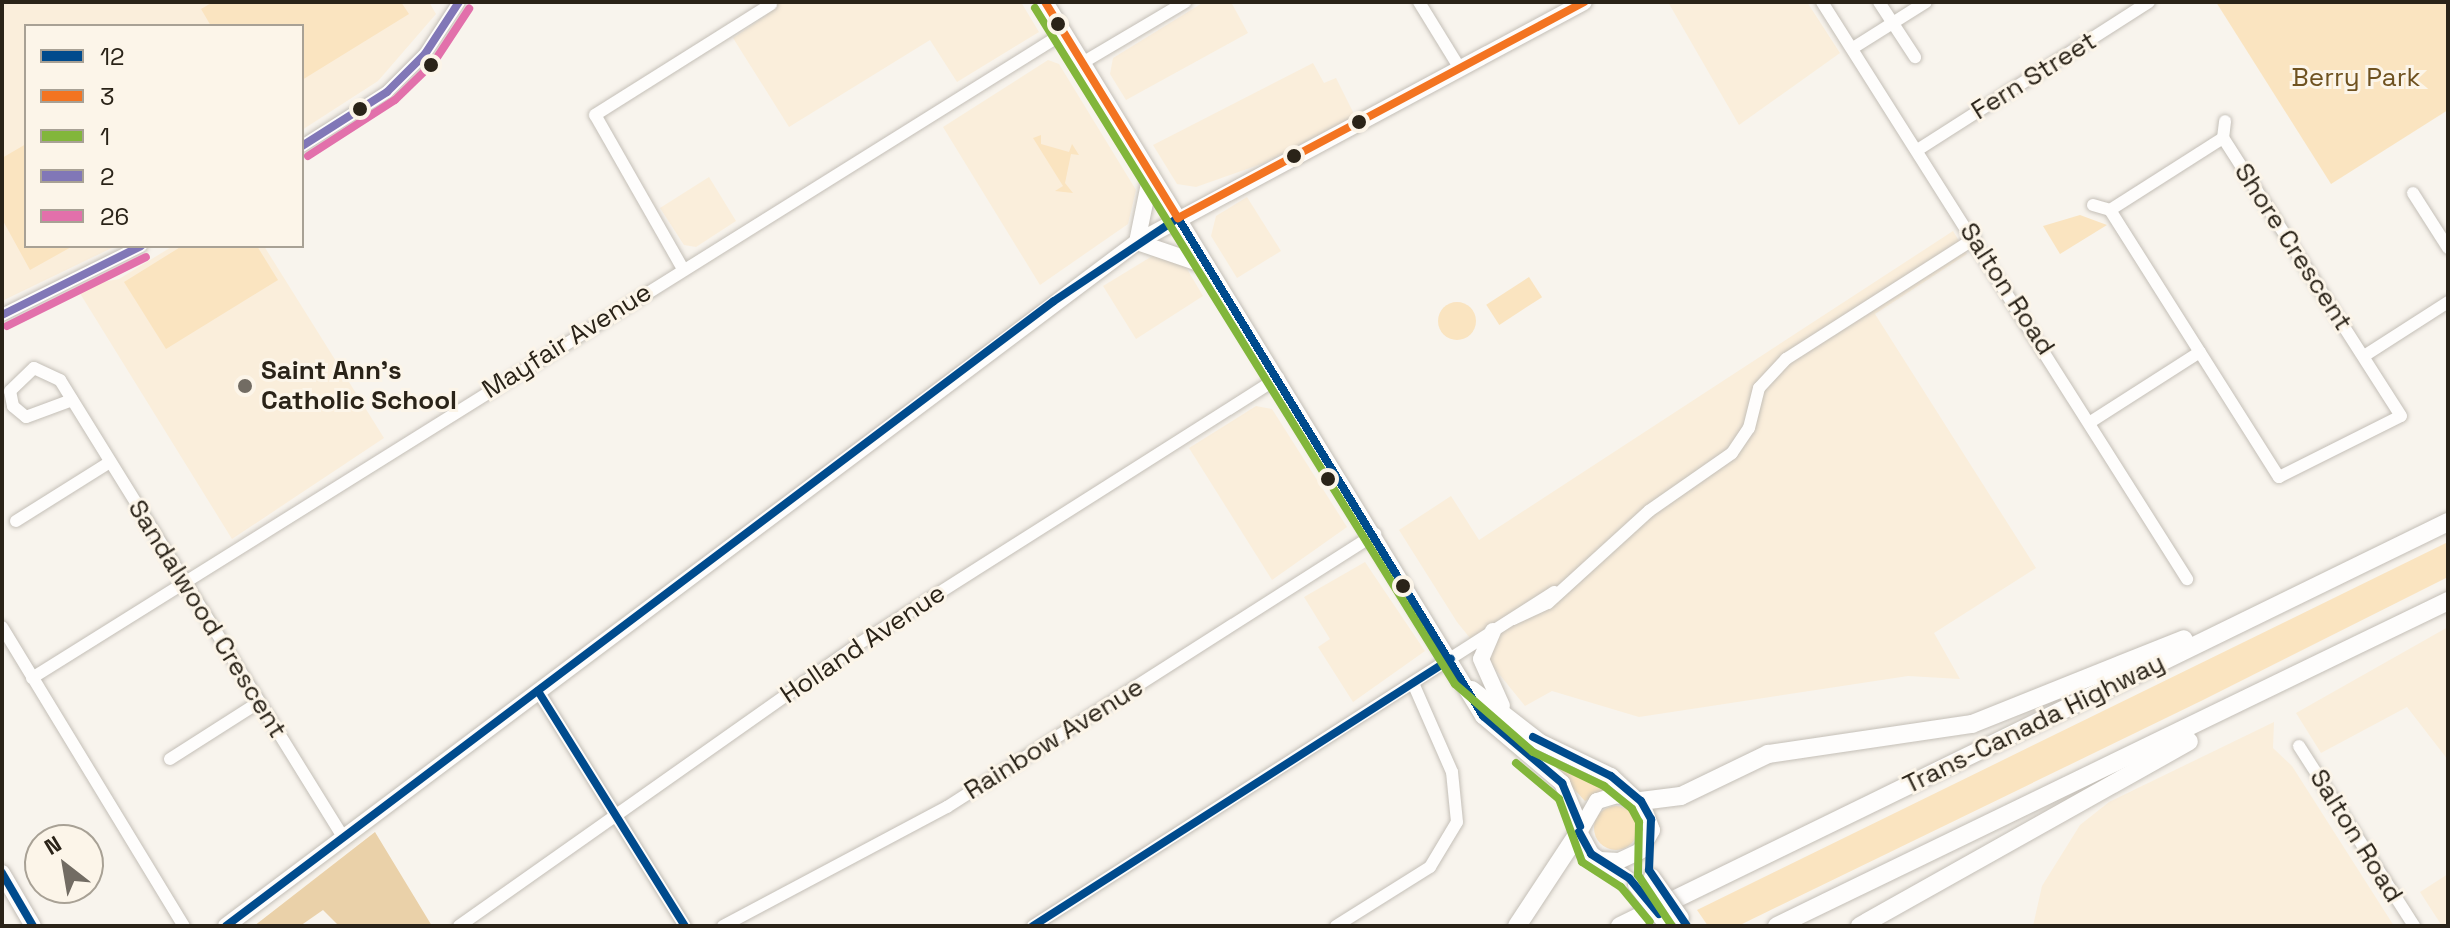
<!DOCTYPE html>
<style>
body{margin:0}
#map{position:relative;width:2450px;height:928px;overflow:hidden;background:#f8f4ed;font-family:"Space Grotesk",sans-serif}
div>[style]{position:absolute}
.built>*{inset:0;background:#faeedb}
.green>*{inset:0;background:#fae4c0;transform-origin:0 0}
.round{border-radius:50%}
.forest>*{inset:0;background:#ead1a9}
.roads{filter:drop-shadow(0 0 2px #c4bfb7) drop-shadow(0 0 2px #c4bfb7)}
.minor>*{height:12px;margin:-6px;padding:0 6px;transform-origin:6px;border-radius:6px;background:#fefdfc}
.major>*{height:16px;margin:-8px;padding:0 8px;transform-origin:8px;border-radius:8px;background:#fefdfc}
.highway>*{height:18px;margin:-9px;padding:0 9px;transform-origin:9px;border-radius:9px;background:#fefdfc}
.bridges{filter:drop-shadow(0 0 2px #c4bfb7) drop-shadow(0 0 2px #c4bfb7)}
.major-bridge>*{height:16px;margin:-8px;padding:0 8px;transform-origin:8px;border-radius:8px;background:#fefdfc}
.bus-1>*{height:8px;margin:-4px;padding:0 4px;transform-origin:4px;border-radius:4px;background:#004b8d}
.bus-2>*{height:8px;margin:-4px;padding:0 4px;transform-origin:4px;border-radius:4px;background:#f37421}
.bus-3>*{height:8px;margin:-4px;padding:0 4px;transform-origin:4px;border-radius:4px;background:#82b63b}
.bus-4>*{height:8px;margin:-4px;padding:0 4px;transform-origin:4px;border-radius:4px;background:#8177b7}
.bus-5>*{height:8px;margin:-4px;padding:0 4px;transform-origin:4px;border-radius:4px;background:#e270ab}
.dots>*{width:22px;height:22px;translate:-50% -50%;box-sizing:border-box;border:4px solid #fcf5e9;border-radius:50%}
span{translate:-50% -50%;white-space:nowrap;text-align:center;line-height:1.15;-webkit-text-stroke:6px #fcf5e9;paint-order:stroke}
.street-label{font-size:26px;color:#2a2318}
.park-label{font-size:26px;color:#6f5220}
.poi-label{font-size:26px;color:#2a2318;font-weight:700}
.left{translate:0 -50%;text-align:left}
.frame{position:absolute;inset:0;border:4px solid #2a2318;pointer-events:none}
.legend{position:absolute;left:24px;top:24px;width:280px;height:224px;box-sizing:border-box;background:#fcf5e9;border:2px solid #a8a195;margin:0;padding:10px 14px;list-style:none;font-size:24px;color:#2a2318}
.legend li{display:flex;align-items:center;gap:16px;height:40px}
.legend b{width:40px;border:2px solid #a8a195}
.north{position:absolute;left:24px;top:824px;width:80px;height:80px;box-sizing:border-box;background:#fcf5e9;border:2px solid #a8a195;border-radius:50%;rotate:329deg;font-size:22px;font-weight:700;line-height:32px;text-align:center;color:#2a2318}
.north::after{content:'';display:block;margin:auto;width:28px;height:36px;background:#726c63;clip-path:polygon(50% 0,100% 100%,50% 72%,0 100%)}
</style>
<div id="map">
<div class="built">
<div style="clip-path:polygon(2px 2px,429px 2px,436px 14px,378px 81px,302px 130px,302px 26px,26px 26px,26px 246px,116px 246px,2px 301px)"></div>
<div style="clip-path:polygon(760px 2px,1021px 2px,1039px 32px,957px 82px,930px 40px,789px 127px,733px 38px,767px 15px)"></div>
<div style="clip-path:polygon(1204px 2px,1231px 2px,1248px 33px,1126px 100px,1110px 74px,1113px 58px)"></div>
<div style="clip-path:polygon(1668px 2px,1807px 2px,1840px 53px,1739px 125px)"></div>
<div style="clip-path:polygon(1048px 60px,1059px 64px,1136px 190px,1128px 224px,1040px 285px,943px 127px)"></div>
<div style="clip-path:polygon(1313px 63px,1324px 83px,1336px 78px,1355px 116px,1264px 163px,1196px 187px,1177px 184px,1153px 145px)"></div>
<div style="clip-path:polygon(709px 177px,736px 221px,696px 247px,684px 245px,660px 208px)"></div>
<div style="clip-path:polygon(1247px 197px,1281px 251px,1237px 278px,1211px 236px,1216px 216px)"></div>
<div style="clip-path:polygon(1953px 231px,1967px 254px,1875px 314px,2036px 568px,1934px 633px,1960px 679px,1908px 676px,1639px 717px,1552px 691px,1525px 706px,1457px 622px,1399px 530px,1451px 496px,1479px 540px)"></div>
<div style="clip-path:polygon(173px 246px,264px 246px,384px 438px,232px 539px,76px 287px,119px 279px)"></div>
<div style="clip-path:polygon(1154px 255px,1184px 264px,1203px 296px,1136px 339px,1103px 286px)"></div>
<div style="clip-path:polygon(1256px 406px,1272px 409px,1347px 527px,1272px 580px,1189px 448px)"></div>
<div style="clip-path:polygon(1365px 562px,1425px 651px,1353px 702px,1318px 647px,1330px 639px,1304px 597px)"></div>
<div style="clip-path:polygon(2448px 627px,2448px 760px,2407px 707px,2321px 753px,2296px 713px)"></div>
<div style="clip-path:polygon(2274px 722px,2273px 748px,2292px 766px,2394px 926px,2033px 926px,2042px 886px,2080px 825px,2109px 802px)"></div>
<div style="clip-path:polygon(2448px 874px,2448px 926px,2442px 926px,2420px 892px)"></div>
</div>
<div class="green">
<div style="clip-path:polygon(213px 2px,401px 2px,409px 14px,302px 80px,302px 26px,211px 26px,201px 9px)"></div>
<div style="clip-path:polygon(2216px 2px,2448px 2px,2448px 110px,2331px 184px)"></div>
<div style="clip-path:polygon(1041px 135px,1041px 144px,1069px 152px,1072px 144px,1079px 155px,1071px 154px,1065px 183px,1073px 193px,1055px 191px,1063px 186px,1033px 138px)"></div>
<div style="clip-path:polygon(26px 144px,26px 246px,73px 246px,30px 270px,2px 219px,2px 158px)"></div>
<div style="clip-path:polygon(2080px 215px,2107px 225px,2060px 254px,2043px 226px)"></div>
<div style="clip-path:polygon(182px 246px,257px 246px,278px 280px,166px 349px,124px 282px)"></div>
<div style="left:1529px;top:277px;width:24px;height:51px;rotate:57deg"></div>
<div class="round" style="left:1438px;top:302px;width:38px;height:38px"></div>
<div style="clip-path:polygon(2448px 542px,2448px 577px,2203px 700px,1738px 926px,1708px 926px,1697px 910px)"></div>
<div style="clip-path:polygon(1545px 758px,1597px 778px,1609px 788px,1585px 801px)"></div>
<div class="round" style="left:1594px;top:806px;width:44px;height:44px"></div>
</div>
<div class="forest">
<div style="clip-path:polygon(375px 832px,432px 926px,339px 926px,323px 910px,300px 926px,254px 926px)"></div>
</div>
<div class="roads">
<div class="minor">
<div style="left:1419px;top:2px;width:76px;rotate:58.4deg"></div>
<div style="left:1822px;top:2px;width:683px;rotate:57.68deg"></div>
<div style="left:1879px;top:2px;width:66px;rotate:56.8deg"></div>
<div style="left:1853px;top:48px;width:86px;rotate:-32.2deg"></div>
<div style="left:1082px;top:63px;width:120px;rotate:-30.6deg"></div>
<div style="left:2223px;top:138px;width:17px;rotate:-83deg"></div>
<div style="left:302px;top:146px;width:101px;rotate:-32.4deg"></div>
<div style="left:387px;top:92px;width:54px;rotate:-45deg"></div>
<div style="left:425px;top:54px;width:62px;rotate:-56.8deg"></div>
<div style="left:1919px;top:149px;width:273px;rotate:-32.6deg"></div>
<div style="left:2413px;top:193px;width:65px;rotate:57.5deg"></div>
<div style="left:2093px;top:205px;width:18px;rotate:16deg"></div>
<div style="left:2110px;top:210px;width:316px;rotate:57.7deg"></div>
<div style="left:2279px;top:477px;width:136px;rotate:-26.6deg"></div>
<div style="left:2401px;top:416px;width:330px;rotate:-122.6deg"></div>
<div style="left:2223px;top:138px;width:134px;rotate:147.5deg"></div>
<div style="left:683px;top:269px;width:177px;rotate:-119.7deg"></div>
<div style="left:595px;top:115px;width:208px;rotate:-32.2deg"></div>
<div style="left:2px;top:315px;width:155px;rotate:-26.4deg"></div>
<div style="left:2364px;top:356px;width:100px;rotate:-32.7deg"></div>
<div style="left:72px;top:400px;width:49px;rotate:159.7deg"></div>
<div style="left:26px;top:417px;width:17px;rotate:-140deg"></div>
<div style="left:13px;top:406px;width:15px;rotate:-101deg"></div>
<div style="left:10px;top:391px;width:33px;rotate:-44deg"></div>
<div style="left:34px;top:368px;width:29px;rotate:25deg"></div>
<div style="left:60px;top:380px;width:538px;rotate:58.23deg"></div>
<div style="left:2092px;top:421px;width:128px;rotate:-32.6deg"></div>
<div style="left:16px;top:521px;width:111px;rotate:-32.1deg"></div>
<div style="left:1513px;top:619px;width:38px;rotate:-25deg"></div>
<div style="left:1548px;top:603px;width:137px;rotate:-42.3deg"></div>
<div style="left:1649px;top:511px;width:101px;rotate:-34.9deg"></div>
<div style="left:1732px;top:453px;width:30px;rotate:-56deg"></div>
<div style="left:1749px;top:428px;width:41px;rotate:-76deg"></div>
<div style="left:1759px;top:388px;width:40px;rotate:-47deg"></div>
<div style="left:1786px;top:359px;width:224px;rotate:-32.6deg"></div>
<div style="left:2px;top:627px;width:350px;rotate:58.7deg"></div>
<div style="left:32px;top:678px;width:1217px;rotate:-32.01deg"></div>
<div style="left:538px;top:691px;width:277px;rotate:58deg"></div>
<div style="left:2299px;top:746px;width:214px;rotate:57.4deg"></div>
<div style="left:170px;top:759px;width:104px;rotate:-32.5deg"></div>
<div style="left:459px;top:926px;width:487px;rotate:-35.2deg"></div>
<div style="left:857px;top:645px;width:499px;rotate:-32.4deg"></div>
<div style="left:723px;top:926px;width:254px;rotate:-28deg"></div>
<div style="left:947px;top:807px;width:508px;rotate:-32.53deg"></div>
<div style="left:1033px;top:926px;width:619px;rotate:-32.66deg"></div>
<div style="left:1336px;top:926px;width:111px;rotate:-32.1deg"></div>
<div style="left:1430px;top:867px;width:52px;rotate:-59deg"></div>
<div style="left:1457px;top:822px;width:50px;rotate:-95.7deg"></div>
<div style="left:1452px;top:772px;width:97px;rotate:-113.7deg"></div>
</div>
<div class="major">
<div style="left:1045px;top:2px;width:838px;rotate:58.47deg"></div>
<div style="left:1483px;top:716px;width:104px;rotate:40.3deg"></div>
<div style="left:1562px;top:783px;width:47px;rotate:67.3deg"></div>
<div style="left:1137px;top:242px;width:74px;rotate:18.9deg"></div>
<div style="left:1137px;top:242px;width:69px;rotate:-78.4deg"></div>
<div style="left:1493px;top:631px;width:30px;rotate:113deg"></div>
<div style="left:1481px;top:659px;width:51px;rotate:65.9deg"></div>
<div style="left:1472px;top:689px;width:86px;rotate:37.9deg"></div>
<div style="left:1540px;top:742px;width:79px;rotate:25.6deg"></div>
<div style="left:1611px;top:776px;width:33px;rotate:43deg"></div>
<div style="left:1600px;top:860px;width:19px;rotate:3deg"></div>
<div style="left:1619px;top:861px;width:23px;rotate:-25deg"></div>
<div style="left:1640px;top:851px;width:24px;rotate:-60deg"></div>
<div style="left:1652px;top:830px;width:31px;rotate:-111deg"></div>
<div style="left:1641px;top:801px;width:25px;rotate:-166deg"></div>
<div style="left:1617px;top:795px;width:21px;rotate:163deg"></div>
<div style="left:1597px;top:801px;width:36px;rotate:120deg"></div>
<div style="left:1579px;top:832px;width:25px;rotate:61deg"></div>
<div style="left:1591px;top:854px;width:55px;rotate:34.6deg"></div>
<div style="left:2px;top:873px;width:61px;rotate:59.7deg"></div>
<div style="left:226px;top:926px;width:1139px;rotate:-36.9deg"></div>
<div style="left:1137px;top:242px;width:507px;rotate:-28.23deg"></div>
</div>
<div class="highway">
<div style="left:1641px;top:801px;width:40px;rotate:-7.1deg"></div>
<div style="left:1681px;top:796px;width:97px;rotate:-25.8deg"></div>
<div style="left:1768px;top:754px;width:206px;rotate:-8.4deg"></div>
<div style="left:1972px;top:724px;width:228px;rotate:-21.8deg"></div>
<div style="left:1517px;top:926px;width:113px;rotate:-56.6deg"></div>
<div style="left:1620px;top:926px;width:921px;rotate:-26.01deg"></div>
<div style="left:1777px;top:926px;width:746px;rotate:-25.84deg"></div>
<div style="left:1860px;top:926px;width:377px;rotate:-29.3deg"></div>
</div>
</div>
<div class="bridges">
<div class="major-bridge">
<div style="left:1652px;top:877px;width:50px;rotate:54.7deg"></div>
<div style="left:1636px;top:885px;width:51px;rotate:52.2deg"></div>
</div>
</div>
<div class="bus-1">
<div style="left:538px;top:691px;width:277px;rotate:58deg"></div>
<div style="left:1533px;top:737px;width:87px;rotate:26.6deg"></div>
<div style="left:1611px;top:776px;width:39px;rotate:40deg"></div>
<div style="left:1641px;top:801px;width:21px;rotate:61deg"></div>
<div style="left:1651px;top:819px;width:51px;rotate:92.2deg"></div>
<div style="left:1649px;top:870px;width:68px;rotate:55.8deg"></div>
<div style="left:1579px;top:832px;width:25px;rotate:61deg"></div>
<div style="left:1591px;top:854px;width:45px;rotate:32.3deg"></div>
<div style="left:1629px;top:878px;width:47px;rotate:50.2deg"></div>
<div style="left:2px;top:873px;width:61px;rotate:59.7deg"></div>
<div style="left:226px;top:926px;width:1037px;rotate:-37.05deg"></div>
<div style="left:1054px;top:301px;width:149px;rotate:-33.8deg"></div>
<div style="left:1178px;top:218px;width:584px;rotate:58.51deg"></div>
<div style="left:1483px;top:716px;width:104px;rotate:40.3deg"></div>
<div style="left:1562px;top:783px;width:47px;rotate:67.3deg"></div>
<div style="left:1033px;top:926px;width:496px;rotate:-32.6deg"></div>
</div>
<div class="bus-2">
<div style="left:1045px;top:2px;width:254px;rotate:58.4deg"></div>
<div style="left:1178px;top:218px;width:460px;rotate:-28deg"></div>
</div>
<div class="bus-3">
<div style="left:1035px;top:8px;width:796px;rotate:58.15deg"></div>
<div style="left:1455px;top:684px;width:103px;rotate:41.1deg"></div>
<div style="left:1533px;top:752px;width:79px;rotate:25.6deg"></div>
<div style="left:1604px;top:786px;width:36px;rotate:39deg"></div>
<div style="left:1632px;top:809px;width:15px;rotate:62deg"></div>
<div style="left:1639px;top:822px;width:53px;rotate:91.1deg"></div>
<div style="left:1638px;top:875px;width:61px;rotate:56.3deg"></div>
<div style="left:1516px;top:763px;width:56px;rotate:39.9deg"></div>
<div style="left:1559px;top:799px;width:67px;rotate:69.9deg"></div>
<div style="left:1582px;top:862px;width:46px;rotate:32.7deg"></div>
<div style="left:1621px;top:887px;width:45px;rotate:50.4deg"></div>
</div>
<div class="bus-4">
<div style="left:302px;top:146px;width:101px;rotate:-32.4deg"></div>
<div style="left:387px;top:92px;width:54px;rotate:-45deg"></div>
<div style="left:425px;top:54px;width:62px;rotate:-56.8deg"></div>
<div style="left:2px;top:315px;width:155px;rotate:-26.4deg"></div>
</div>
<div class="bus-5">
<div style="left:308px;top:156px;width:103px;rotate:-32.8deg"></div>
<div style="left:395px;top:100px;width:54px;rotate:-44.3deg"></div>
<div style="left:434px;top:62px;width:64px;rotate:-56.6deg"></div>
<div style="left:7px;top:326px;width:155px;rotate:-26.4deg"></div>
</div>
<div class="dots">
<div style="left:1058px;top:24px;background:#2a2318"></div>
<div style="left:431px;top:65px;background:#2a2318"></div>
<div style="left:360px;top:109px;background:#2a2318"></div>
<div style="left:1359px;top:122px;background:#2a2318"></div>
<div style="left:1294px;top:156px;background:#2a2318"></div>
<div style="left:245px;top:386px;background:#726c63"></div>
<div style="left:1328px;top:479px;background:#2a2318"></div>
<div style="left:1403px;top:586px;background:#2a2318"></div>
</div>
<div class="street-label">
<span style="left:2034px;top:76px;rotate:-32deg">Fern Street</span>
<span style="left:2293px;top:247px;rotate:57deg">Shore Crescent</span>
<span style="left:2007px;top:289px;rotate:57deg">Salton Road</span>
<span style="left:567px;top:341px;rotate:-32deg">Mayfair Avenue</span>
<span style="left:207px;top:619px;rotate:58deg">Sandalwood Crescent</span>
<span style="left:863px;top:644px;rotate:-34deg">Holland Avenue</span>
<span style="left:2034px;top:724px;rotate:-26deg">Trans-Canada Highway</span>
<span style="left:1054px;top:739px;rotate:-32deg">Rainbow Avenue</span>
<span style="left:2356px;top:836px;rotate:58deg">Salton Road</span>
</div>
<div class="park-label">
<span style="left:2356px;top:78px">Berry Park</span>
</div>
<div class="poi-label">
<span class="left" style="left:261px;top:386px">Saint Ann's<br>Catholic School</span>
</div>
<div class="frame"></div>
<ul class="legend">
<li><b style="height:10px;background:#004b8d"></b>12</li>
<li><b style="height:10px;background:#f37421"></b>3</li>
<li><b style="height:10px;background:#82b63b"></b>1</li>
<li><b style="height:10px;background:#8177b7"></b>2</li>
<li><b style="height:10px;background:#e270ab"></b>26</li>
</ul>
<div class="north">N</div>
</div>
